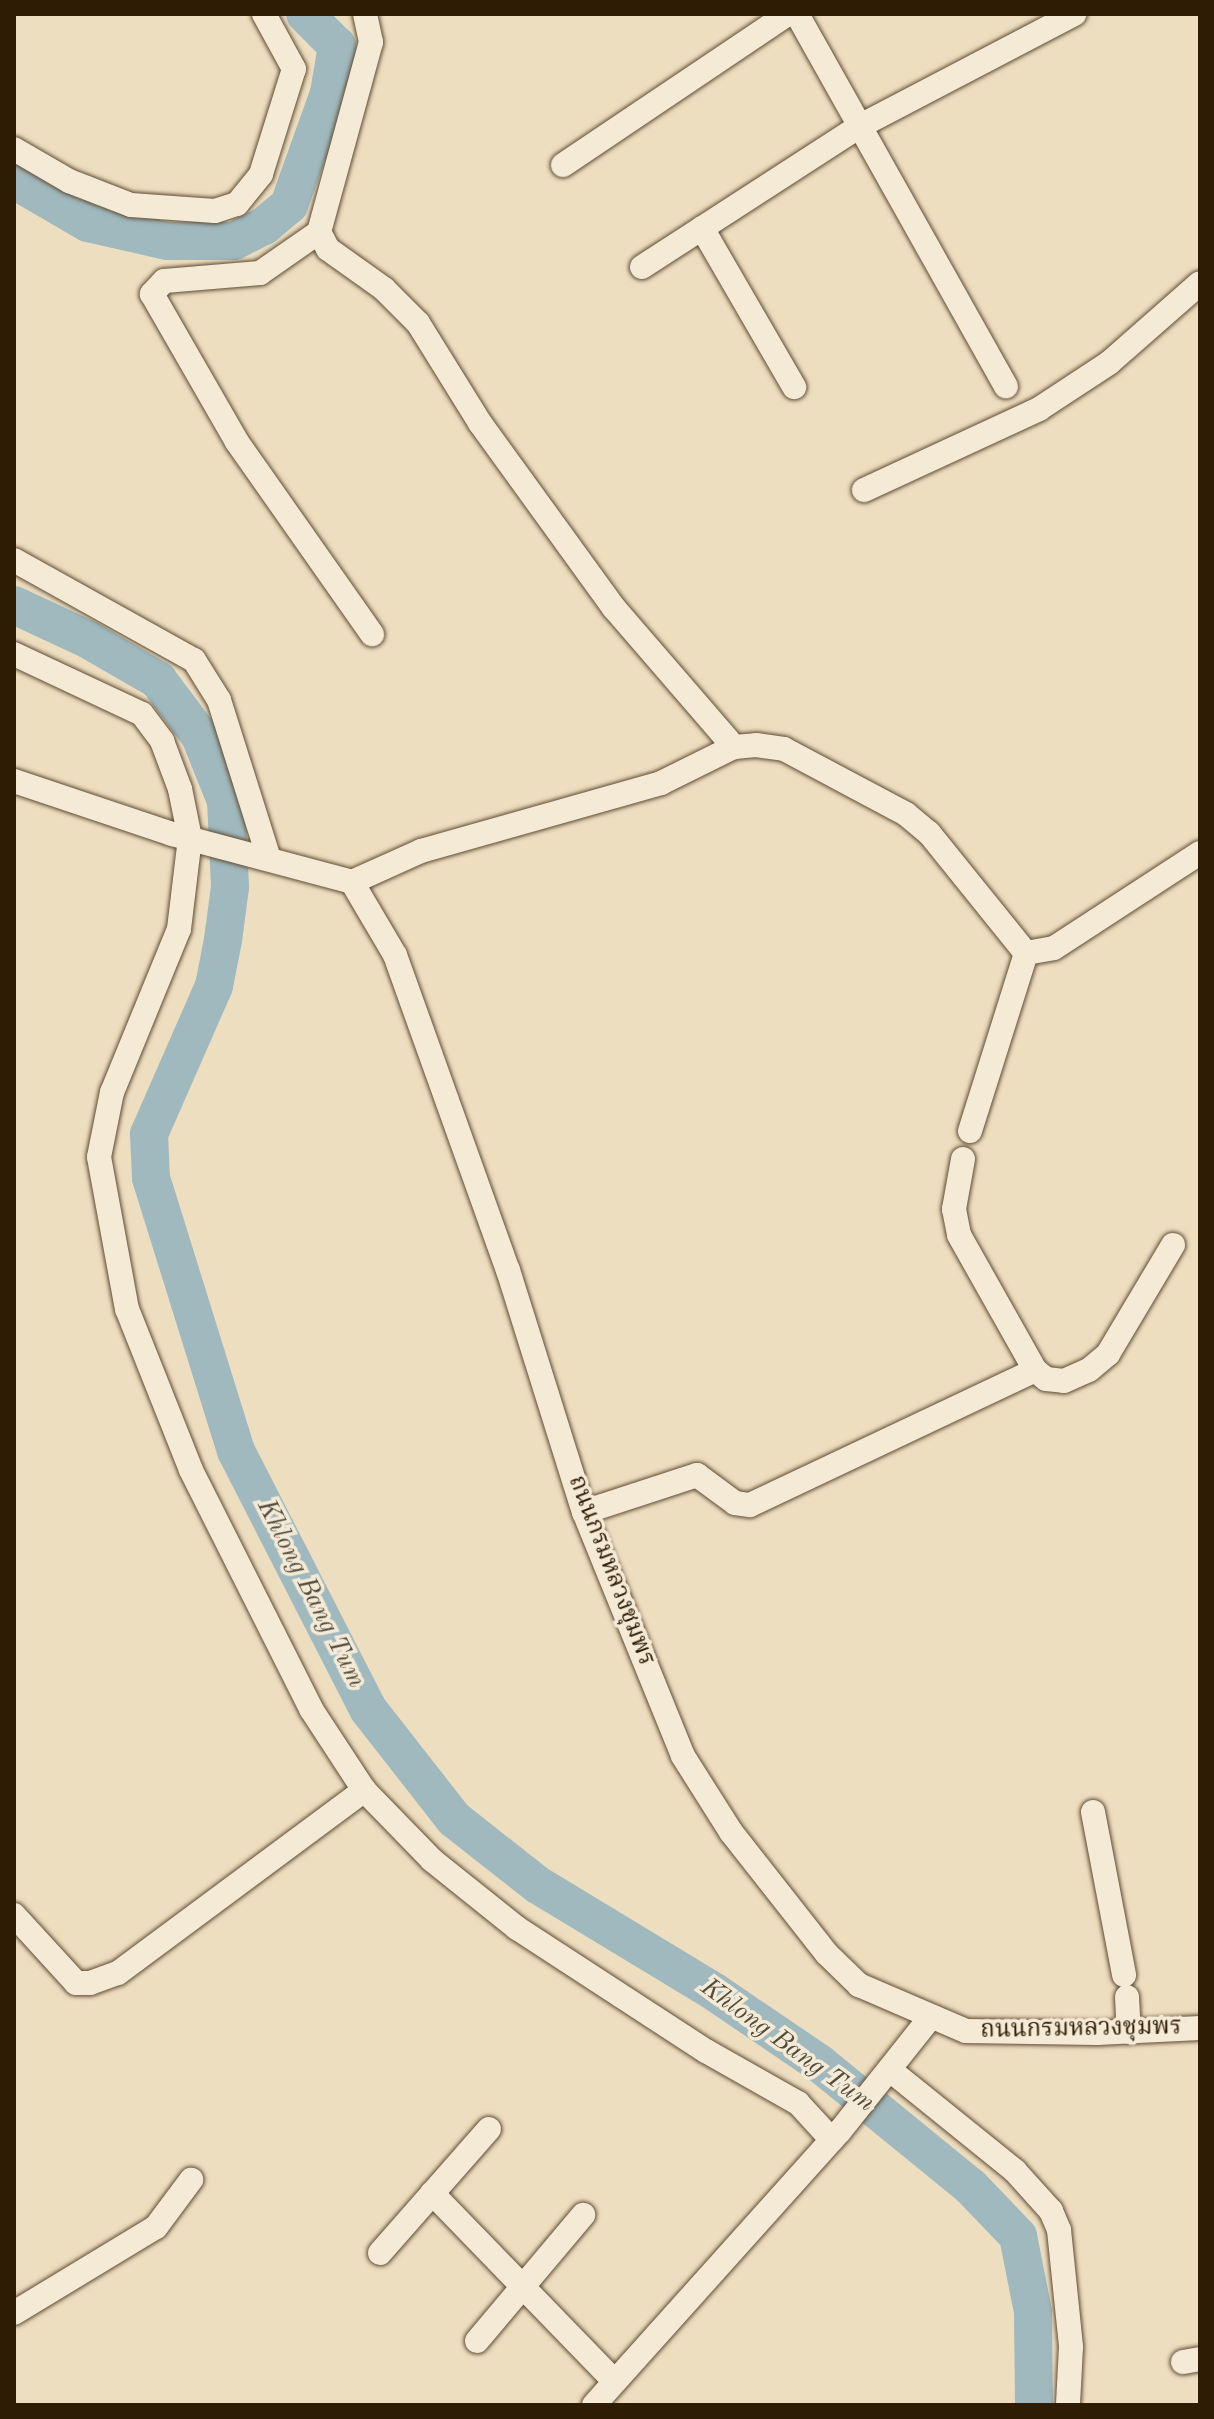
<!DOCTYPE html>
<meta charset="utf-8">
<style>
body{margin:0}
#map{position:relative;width:1214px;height:2419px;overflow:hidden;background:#eedec0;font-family:"Old Standard TT","Noto Serif Thai",serif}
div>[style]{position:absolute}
.river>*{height:38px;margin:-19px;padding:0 19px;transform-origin:19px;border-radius:19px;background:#a0b9be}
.roads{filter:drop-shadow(0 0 2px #5f4c34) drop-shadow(0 0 2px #5f4c34)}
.minor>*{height:24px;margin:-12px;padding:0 12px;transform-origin:12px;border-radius:12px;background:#f4ead6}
span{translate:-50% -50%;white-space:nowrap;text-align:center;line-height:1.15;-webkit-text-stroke:7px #f4ead6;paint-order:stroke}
.street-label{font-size:24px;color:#2f1c05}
.water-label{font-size:26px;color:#514b3c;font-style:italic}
.frame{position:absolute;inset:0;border:16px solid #2f1c05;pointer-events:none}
</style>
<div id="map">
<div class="river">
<div style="left:14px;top:180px;width:86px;rotate:30.2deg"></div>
<div style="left:88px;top:223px;width:81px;rotate:12.8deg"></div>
<div style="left:167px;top:241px;width:67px"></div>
<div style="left:234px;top:241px;width:34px;rotate:-27deg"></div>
<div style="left:264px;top:226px;width:33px;rotate:-40deg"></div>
<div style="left:289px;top:205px;width:119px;rotate:-70.3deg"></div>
<div style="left:329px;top:93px;width:48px;rotate:-80.3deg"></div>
<div style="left:337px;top:46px;width:45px;rotate:-135deg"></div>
<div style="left:14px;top:605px;width:83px;rotate:25deg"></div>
<div style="left:89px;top:640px;width:80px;rotate:30.1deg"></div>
<div style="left:158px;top:680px;width:70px;rotate:53.1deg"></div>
<div style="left:200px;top:736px;width:70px;rotate:68.2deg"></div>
<div style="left:226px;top:801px;width:86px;rotate:87.3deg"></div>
<div style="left:230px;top:887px;width:53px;rotate:97.5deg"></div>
<div style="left:223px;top:940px;width:47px;rotate:101.1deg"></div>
<div style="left:214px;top:986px;width:162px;rotate:113.7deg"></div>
<div style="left:149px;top:1134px;width:44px;rotate:87.4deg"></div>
<div style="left:151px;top:1178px;width:286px;rotate:72.7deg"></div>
<div style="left:236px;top:1451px;width:290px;rotate:62.9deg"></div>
<div style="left:368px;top:1709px;width:140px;rotate:52deg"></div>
<div style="left:454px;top:1819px;width:107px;rotate:38.2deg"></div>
<div style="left:538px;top:1885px;width:208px;rotate:31.2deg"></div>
<div style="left:716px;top:1993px;width:125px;rotate:34.2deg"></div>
<div style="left:819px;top:2063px;width:196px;rotate:39.2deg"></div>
<div style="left:971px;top:2187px;width:68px;rotate:46.2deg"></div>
<div style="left:1018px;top:2236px;width:77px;rotate:78.8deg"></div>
<div style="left:1033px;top:2312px;width:93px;rotate:89.4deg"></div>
</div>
<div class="roads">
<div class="minor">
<div style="left:365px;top:14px;width:29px;rotate:78deg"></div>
<div style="left:371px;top:42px;width:197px;rotate:105.3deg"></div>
<div style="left:319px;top:232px;width:19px;rotate:62deg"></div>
<div style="left:328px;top:249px;width:69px;rotate:35.5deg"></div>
<div style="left:384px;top:289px;width:48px;rotate:45deg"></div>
<div style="left:418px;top:323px;width:118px;rotate:58.2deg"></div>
<div style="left:480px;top:423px;width:228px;rotate:54.1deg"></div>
<div style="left:614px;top:608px;width:184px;rotate:49.2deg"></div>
<div style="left:797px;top:14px;width:427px;rotate:60.7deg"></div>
<div style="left:14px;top:149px;width:64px;rotate:30.2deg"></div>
<div style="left:69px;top:181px;width:66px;rotate:21.2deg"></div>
<div style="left:131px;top:205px;width:84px;rotate:4.1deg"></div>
<div style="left:215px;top:211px;width:23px;rotate:-18deg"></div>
<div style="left:237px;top:204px;width:38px;rotate:-51deg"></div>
<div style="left:261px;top:174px;width:110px;rotate:-72.6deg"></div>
<div style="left:294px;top:69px;width:63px;rotate:-118.6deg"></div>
<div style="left:563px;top:165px;width:271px;rotate:-33.9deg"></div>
<div style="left:702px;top:228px;width:184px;rotate:59.9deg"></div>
<div style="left:319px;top:232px;width:72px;rotate:145.2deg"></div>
<div style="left:260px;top:273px;width:96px;rotate:175.2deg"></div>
<div style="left:164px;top:281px;width:18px;rotate:133deg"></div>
<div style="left:152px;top:294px;width:171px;rotate:60.1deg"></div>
<div style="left:237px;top:442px;width:235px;rotate:54.9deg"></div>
<div style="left:642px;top:267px;width:260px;rotate:-32.9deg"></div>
<div style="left:860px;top:126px;width:242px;rotate:-27.6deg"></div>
<div style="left:864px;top:490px;width:193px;rotate:-24.8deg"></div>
<div style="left:1039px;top:409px;width:84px;rotate:-33.3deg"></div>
<div style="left:1109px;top:363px;width:121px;rotate:-41.3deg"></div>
<div style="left:14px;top:560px;width:206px;rotate:29.1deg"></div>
<div style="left:194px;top:660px;width:47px;rotate:58deg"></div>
<div style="left:219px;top:700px;width:167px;rotate:72.5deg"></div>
<div style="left:14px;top:654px;width:141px;rotate:25.1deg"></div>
<div style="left:142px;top:714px;width:34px;rotate:53deg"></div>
<div style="left:162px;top:741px;width:51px;rotate:69.4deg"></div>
<div style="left:180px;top:789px;width:50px;rotate:78.5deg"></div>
<div style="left:190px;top:838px;width:92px;rotate:96.9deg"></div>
<div style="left:179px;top:929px;width:176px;rotate:112.3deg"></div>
<div style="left:112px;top:1092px;width:66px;rotate:101.3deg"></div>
<div style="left:99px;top:1157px;width:155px;rotate:79.6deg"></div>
<div style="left:127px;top:1309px;width:173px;rotate:68.3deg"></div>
<div style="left:191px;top:1470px;width:267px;rotate:63.3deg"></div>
<div style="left:311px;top:1709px;width:97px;rotate:56.8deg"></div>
<div style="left:364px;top:1790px;width:98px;rotate:45.8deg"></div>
<div style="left:432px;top:1860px;width:109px;rotate:38.7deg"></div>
<div style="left:517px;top:1928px;width:225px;rotate:33.1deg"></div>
<div style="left:706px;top:2051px;width:106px;rotate:29.5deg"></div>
<div style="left:798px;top:2103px;width:50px;rotate:47.4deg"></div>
<div style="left:14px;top:781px;width:167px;rotate:18.5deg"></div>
<div style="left:172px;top:834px;width:186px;rotate:14.9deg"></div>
<div style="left:352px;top:882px;width:85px;rotate:59.5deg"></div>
<div style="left:395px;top:955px;width:335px;rotate:70.3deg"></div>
<div style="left:508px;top:1270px;width:254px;rotate:72.6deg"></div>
<div style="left:584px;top:1512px;width:263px;rotate:67.9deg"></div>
<div style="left:683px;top:1756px;width:90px;rotate:57.7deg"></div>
<div style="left:731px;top:1832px;width:155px;rotate:51.8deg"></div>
<div style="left:827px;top:1954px;width:45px;rotate:44.1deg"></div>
<div style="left:859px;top:1985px;width:116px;rotate:23.3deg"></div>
<div style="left:966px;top:2031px;width:131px;rotate:0.9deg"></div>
<div style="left:1097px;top:2033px;width:103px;rotate:-2.8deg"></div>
<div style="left:352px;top:882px;width:76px;rotate:-24.2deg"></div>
<div style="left:421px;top:851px;width:249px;rotate:-15.8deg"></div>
<div style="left:661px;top:783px;width:81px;rotate:-26.3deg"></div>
<div style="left:734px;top:747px;width:22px;rotate:-5deg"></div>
<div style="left:756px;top:745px;width:28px;rotate:8deg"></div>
<div style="left:784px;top:749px;width:138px;rotate:28deg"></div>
<div style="left:906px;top:814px;width:30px;rotate:40deg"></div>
<div style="left:929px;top:833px;width:154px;rotate:51.1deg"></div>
<div style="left:1026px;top:953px;width:28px;rotate:-10deg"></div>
<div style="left:1054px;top:948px;width:174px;rotate:-33.1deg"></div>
<div style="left:970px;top:1131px;width:187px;rotate:-72.5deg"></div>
<div style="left:963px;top:1159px;width:51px;rotate:100.2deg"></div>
<div style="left:954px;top:1209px;width:26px;rotate:79deg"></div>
<div style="left:959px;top:1235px;width:155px;rotate:60.6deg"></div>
<div style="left:1035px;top:1370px;width:14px;rotate:39deg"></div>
<div style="left:1046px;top:1379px;width:18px;rotate:6deg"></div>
<div style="left:1064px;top:1381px;width:27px;rotate:-24deg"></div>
<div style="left:1089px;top:1370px;width:25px;rotate:-40deg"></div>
<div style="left:1108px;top:1354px;width:127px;rotate:-59.2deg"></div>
<div style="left:584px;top:1512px;width:119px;rotate:-18.1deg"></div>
<div style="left:697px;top:1475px;width:47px;rotate:36.4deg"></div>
<div style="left:735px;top:1503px;width:15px;rotate:8deg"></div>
<div style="left:750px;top:1505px;width:315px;rotate:-25.3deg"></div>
<div style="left:1093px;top:1812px;width:166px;rotate:79.2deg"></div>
<div style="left:14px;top:1915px;width:92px;rotate:47.6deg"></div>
<div style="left:76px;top:1983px;width:14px"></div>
<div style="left:90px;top:1983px;width:30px;rotate:-20deg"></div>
<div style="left:118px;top:1973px;width:307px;rotate:-36.6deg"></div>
<div style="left:1127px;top:1997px;width:35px;rotate:87deg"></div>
<div style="left:890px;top:2070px;width:161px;rotate:38.9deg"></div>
<div style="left:1015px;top:2171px;width:54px;rotate:48deg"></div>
<div style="left:1051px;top:2211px;width:21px;rotate:67deg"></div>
<div style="left:1059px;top:2230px;width:118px;rotate:84.1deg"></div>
<div style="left:1071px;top:2347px;width:58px;rotate:93deg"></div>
<div style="left:432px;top:2193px;width:262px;rotate:45.9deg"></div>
<div style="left:380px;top:2253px;width:165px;rotate:-48.7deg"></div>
<div style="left:14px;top:2313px;width:166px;rotate:-31.2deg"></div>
<div style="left:156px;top:2227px;width:59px;rotate:-53.3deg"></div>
<div style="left:477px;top:2341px;width:165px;rotate:-49.9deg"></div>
<div style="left:1183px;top:2362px;width:17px;rotate:-10deg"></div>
<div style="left:594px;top:2405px;width:368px;rotate:-48.1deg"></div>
<div style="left:840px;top:2131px;width:144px;rotate:-51.5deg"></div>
</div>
</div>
<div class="street-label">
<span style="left:610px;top:1571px;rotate:69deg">ถนนกรมหลวงชุมพร</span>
<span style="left:1081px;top:2030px;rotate:-1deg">ถนนกรมหลวงชุมพร</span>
</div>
<div class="water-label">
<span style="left:310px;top:1594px;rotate:63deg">Khlong Bang Tum</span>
<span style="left:787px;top:2046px;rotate:36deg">Khlong Bang Tum</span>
</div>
<div class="frame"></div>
</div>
